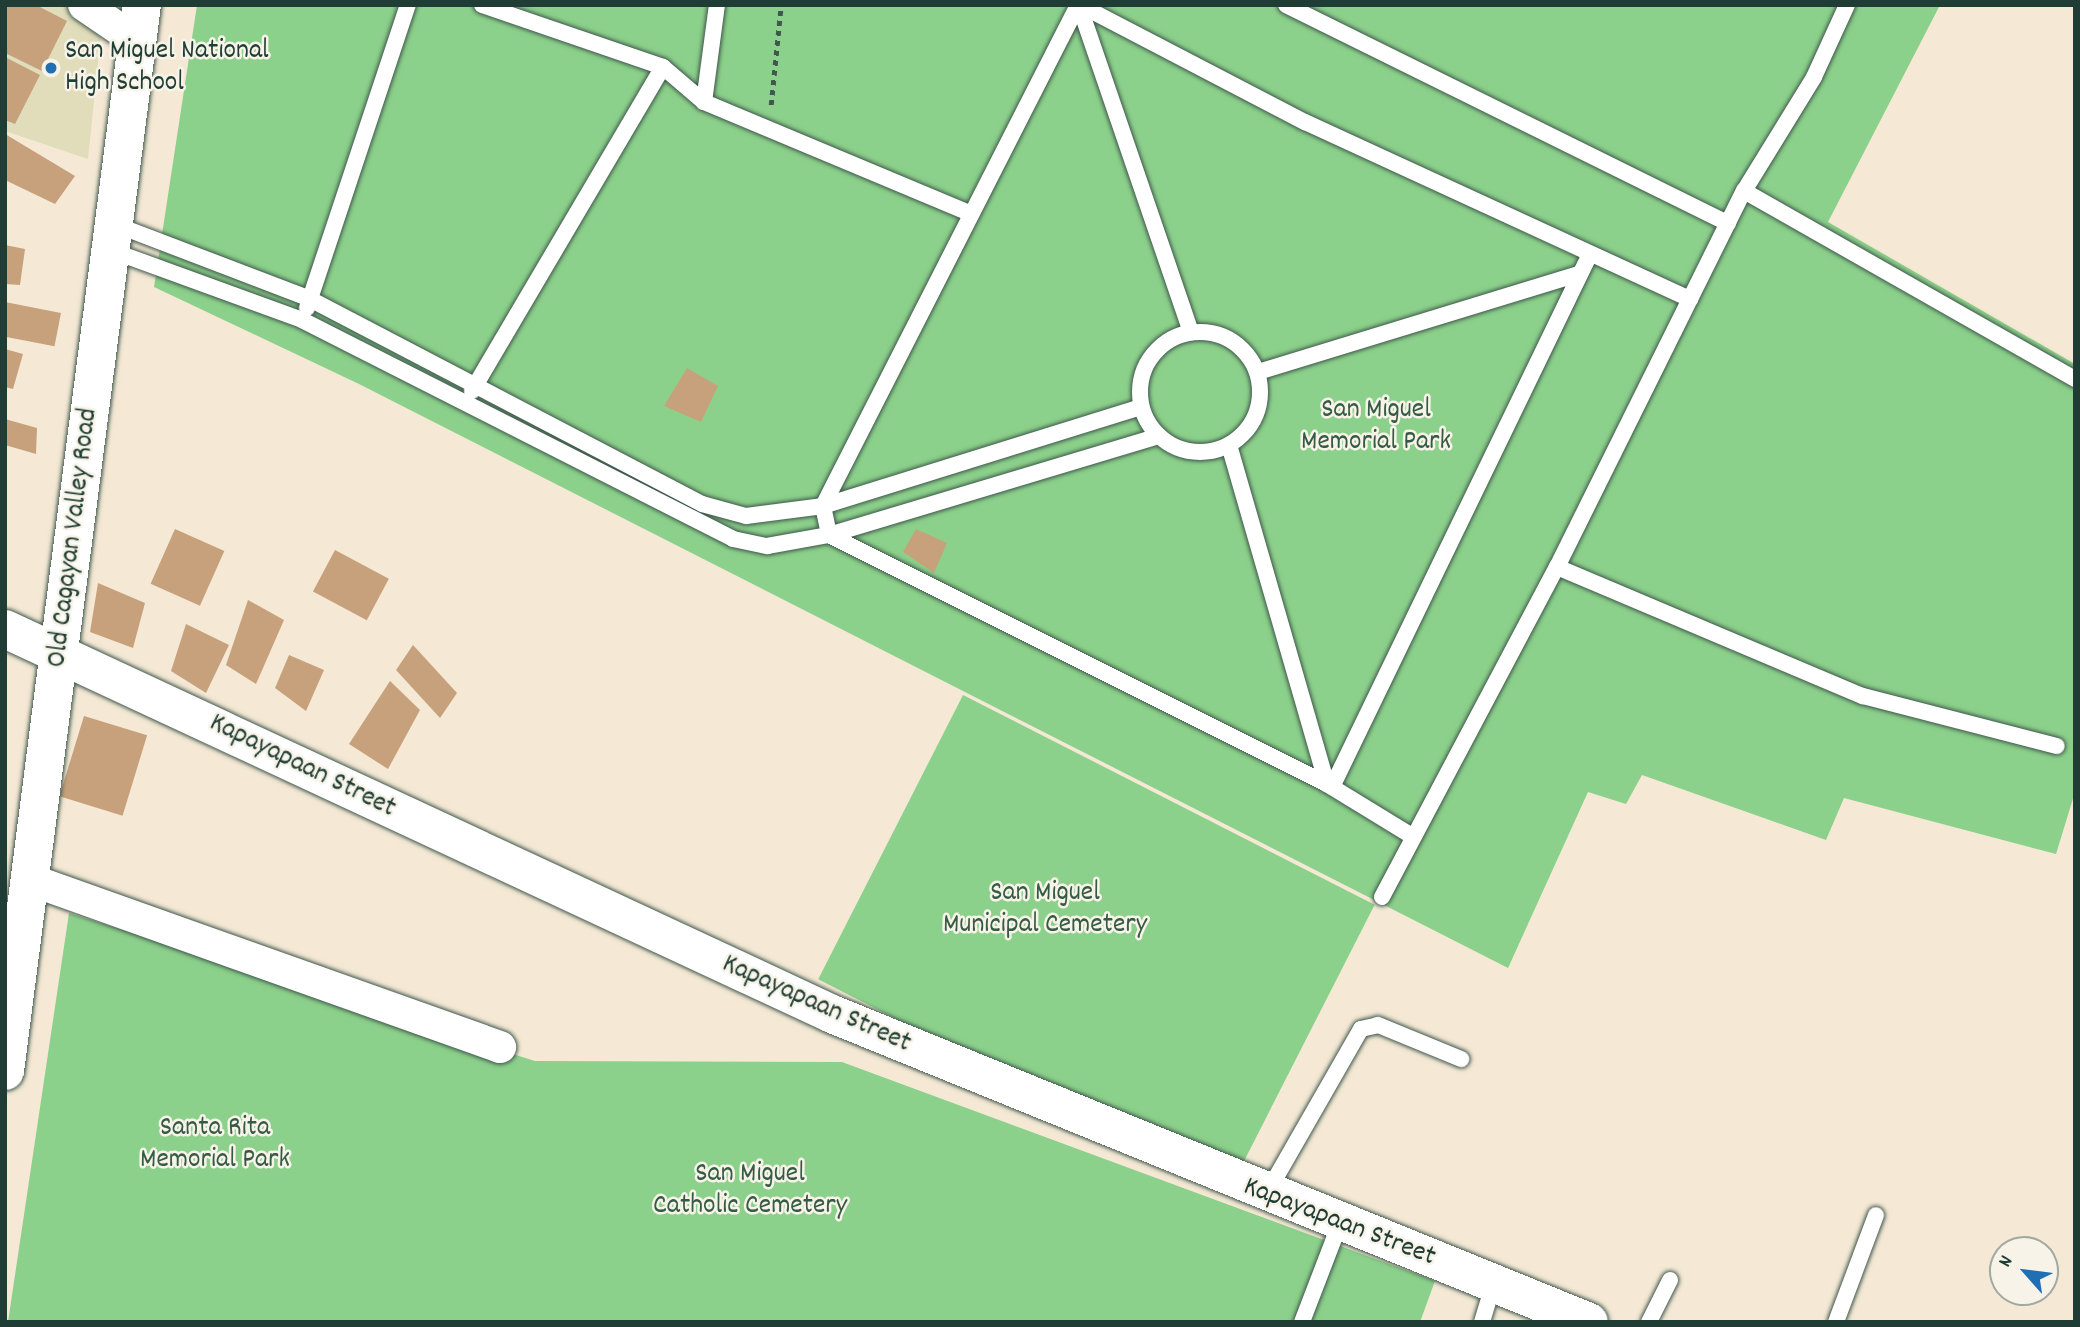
<!DOCTYPE html>
<style>
body{margin:0}
#map{position:relative;width:2080px;height:1327px;overflow:hidden;background:#f5e9d5;font-family:Dekko,sans-serif}
div>[style]{position:absolute}
.built>*{inset:0;background:#e1dcba}
.green>*{inset:0;background:#8cd18b;transform-origin:0 0}
.building>*{inset:0;background:#c6a17c;transform-origin:0 0}
.path>*{height:4.5px;margin-top:-2.25px;transform-origin:0;background:repeating-linear-gradient(90deg,#3f574c 0 5px,transparent 0 10px)}
.roads{filter:drop-shadow(0 0 2px #3f574c) drop-shadow(0 0 2px #3f574c)}
.lane>*{height:16px;margin:-8px;padding:0 8px;transform-origin:8px;border-radius:8px;background:#fff}
.lane>.ring{margin:-8px;padding:0;box-sizing:content-box;background:none;border:16px solid #fff;border-radius:50%}
.street>*{height:32px;margin:-16px;padding:0 16px;transform-origin:16px;border-radius:16px;background:#fff}
.secondary>*{height:38px;margin:-19px;padding:0 19px;transform-origin:19px;border-radius:19px;background:#fff}
.dots>*{width:19px;height:19px;translate:-50% -50%;box-sizing:border-box;border:4px solid #f7f3e8;border-radius:50%}
span{translate:-50% -50%;white-space:nowrap;text-align:center;line-height:1.15;-webkit-text-stroke:5px #f7f3e8;paint-order:stroke}
.poi-label{font-size:28px;color:#1f3d34}
.left{translate:0 -50%;text-align:left}
.park-label{font-size:28px;color:#355b45}
.street-label{font-size:28px;color:#1f3d34}
.frame{position:absolute;inset:0;border:7px solid #1f3d34;pointer-events:none}
.north{position:absolute;left:1989px;top:1236px;width:70px;height:70px;box-sizing:border-box;background:#f7f3e8;border:2px solid #a1aaa0;border-radius:50%;rotate:298deg;font-size:19px;font-weight:700;line-height:28px;text-align:center;color:#1f3d34}
.north::after{content:'';display:block;margin:auto;width:24px;height:32px;background:#1f6fb2;clip-path:polygon(50% 0,100% 100%,50% 72%,0 100%)}
</style>
<div id="map">
<div class="built">
<div style="clip-path:polygon(5px 5px,104px 5px,88px 159px,5px 131px)"></div>
</div>
<div class="green">
<div style="clip-path:polygon(197px 5px,1940px 5px,1828px 222px,2075px 364px,2075px 792px,2056px 854px,1844px 798px,1826px 840px,1642px 775px,1626px 804px,1588px 792px,1508px 968px,359px 384px,154px 287px)"></div>
<div style="left:963px;top:695px;width:462px;height:319px;rotate:27deg"></div>
<div style="clip-path:polygon(69px 913px,535px 1061px,842px 1062px,1435px 1281px,1420px 1322px,8px 1322px)"></div>
</div>
<div class="building">
<div style="clip-path:polygon(5px 5px,36px 5px,67px 21px,42px 71px,5px 53px)"></div>
<div style="clip-path:polygon(5px 57px,40px 75px,15px 124px,5px 120px)"></div>
<div style="clip-path:polygon(5px 134px,75px 176px,55px 204px,5px 180px)"></div>
<div style="clip-path:polygon(5px 245px,25px 249px,20px 285px,5px 284px)"></div>
<div style="left:5px;top:302px;width:57px;height:34px;rotate:11deg"></div>
<div style="clip-path:polygon(5px 349px,23px 354px,13px 389px,5px 387px)"></div>
<div style="clip-path:polygon(687px 368px,718px 386px,701px 422px,664px 406px)"></div>
<div style="clip-path:polygon(5px 419px,37px 428px,36px 454px,5px 445px)"></div>
<div style="left:175px;top:529px;width:54px;height:60px;rotate:24deg"></div>
<div style="clip-path:polygon(916px 529px,947px 543px,934px 573px,903px 552px)"></div>
<div style="left:335px;top:550px;width:61px;height:47px;rotate:28deg"></div>
<div style="clip-path:polygon(98px 583px,145px 603px,133px 648px,90px 632px)"></div>
<div style="clip-path:polygon(248px 600px,284px 620px,256px 684px,226px 665px)"></div>
<div style="clip-path:polygon(186px 624px,229px 645px,206px 693px,171px 671px)"></div>
<div style="clip-path:polygon(413px 645px,457px 693px,440px 718px,396px 670px)"></div>
<div style="clip-path:polygon(289px 655px,324px 670px,306px 711px,275px 688px)"></div>
<div style="clip-path:polygon(390px 681px,420px 710px,388px 769px,349px 744px)"></div>
<div style="left:84px;top:716px;width:66px;height:84px;rotate:17deg"></div>
</div>
<div class="path">
<div style="left:771px;top:105px;width:100px;rotate:-84.3deg"></div>
</div>
<div class="roads">
<div class="lane">
<div style="left:482px;top:5px;width:191px;rotate:18.9deg"></div>
<div style="left:663px;top:67px;width:54px;rotate:40.5deg"></div>
<div style="left:704px;top:102px;width:287px;rotate:22.7deg"></div>
<div style="left:1078px;top:5px;width:562px;rotate:116.98deg"></div>
<div style="left:823px;top:506px;width:30px;rotate:78deg"></div>
<div style="left:829px;top:535px;width:557px;rotate:26.57deg"></div>
<div style="left:1327px;top:784px;width:100px;rotate:31.5deg"></div>
<div style="left:1079px;top:5px;width:346px;rotate:71.1deg"></div>
<div style="left:1080px;top:5px;width:254px;rotate:27.5deg"></div>
<div style="left:1305px;top:122px;width:424px;rotate:24.7deg"></div>
<div style="left:1286px;top:5px;width:493px;rotate:26.3deg"></div>
<div style="left:704px;top:102px;width:98px;rotate:-82.4deg"></div>
<div style="left:1744px;top:191px;width:381px;rotate:29.6deg"></div>
<div style="left:114px;top:224px;width:210px;rotate:20.9deg"></div>
<div style="left:310px;top:299px;width:442px;rotate:27.6deg"></div>
<div style="left:702px;top:504px;width:46px;rotate:15.3deg"></div>
<div style="left:746px;top:516px;width:78px;rotate:-7.4deg"></div>
<div style="left:823px;top:506px;width:333px;rotate:-17.3deg"></div>
<div style="left:110px;top:250px;width:204px;rotate:20deg"></div>
<div style="left:302px;top:320px;width:483px;rotate:26.9deg"></div>
<div style="left:733px;top:539px;width:35px;rotate:12deg"></div>
<div style="left:767px;top:546px;width:63px;rotate:-10.1deg"></div>
<div style="left:829px;top:535px;width:344px;rotate:-16.7deg"></div>
<div style="left:307px;top:308px;width:319px;rotate:-71.6deg"></div>
<div class="ring" style="left:1140px;top:332px;width:104px;height:104px"></div>
<div style="left:1258px;top:372px;width:336px;rotate:-17deg"></div>
<div style="left:472px;top:391px;width:376px;rotate:-59.5deg"></div>
<div style="left:1229px;top:445px;width:353px;rotate:73.9deg"></div>
<div style="left:1557px;top:567px;width:332px;rotate:22.9deg"></div>
<div style="left:1863px;top:696px;width:200px;rotate:14.5deg"></div>
<div style="left:1332px;top:787px;width:592px;rotate:-64.17deg"></div>
<div style="left:1382px;top:897px;width:374px;rotate:-62.1deg"></div>
<div style="left:1557px;top:567px;width:420px;rotate:-63.6deg"></div>
<div style="left:1744px;top:191px;width:134px;rotate:-58.4deg"></div>
<div style="left:1814px;top:77px;width:79px;rotate:-65.4deg"></div>
<div style="left:1267px;top:1193px;width:189px;rotate:-60.2deg"></div>
<div style="left:1361px;top:1029px;width:17px;rotate:-13deg"></div>
<div style="left:1378px;top:1025px;width:90px;rotate:22.3deg"></div>
<div style="left:1302px;top:1322px;width:106px;rotate:-69deg"></div>
<div style="left:1482px;top:1322px;width:42px;rotate:-73.3deg"></div>
<div style="left:1649px;top:1322px;width:47px;rotate:-63.4deg"></div>
<div style="left:1836px;top:1322px;width:114px;rotate:-69.5deg"></div>
</div>
<div class="street">
<div style="left:84px;top:5px;width:64px;rotate:34.2deg"></div>
<div style="left:31px;top:880px;width:498px;rotate:19.6deg"></div>
</div>
<div class="secondary">
<div style="left:5px;top:629px;width:912px;rotate:24.96deg"></div>
<div style="left:832px;top:1014px;width:817px;rotate:22.14deg"></div>
<div style="left:5px;top:1071px;width:1075px;rotate:-82.68deg"></div>
</div>
</div>
<div class="dots">
<div style="left:51px;top:68px;background:#1f6fb2"></div>
</div>
<div class="poi-label">
<span class="left" style="left:65px;top:68px">San Miguel National<br>High School</span>
</div>
<div class="park-label">
<span style="left:1376px;top:427px">San Miguel<br>Memorial Park</span>
<span style="left:1045px;top:910px">San Miguel<br>Municipal Cemetery</span>
<span style="left:215px;top:1145px">Santa Rita<br>Memorial Park</span>
<span style="left:750px;top:1191px">San Miguel<br>Catholic Cemetery</span>
</div>
<div class="street-label">
<span style="left:74px;top:538px;rotate:-83deg">Old Cagayan Valley Road</span>
<span style="left:302px;top:767px;rotate:26deg">Kapayapaan Street</span>
<span style="left:816px;top:1005px;rotate:24deg">Kapayapaan Street</span>
<span style="left:1339px;top:1223px;rotate:21deg">Kapayapaan Street</span>
</div>
<div class="frame"></div>
<div class="north">N</div>
</div>
